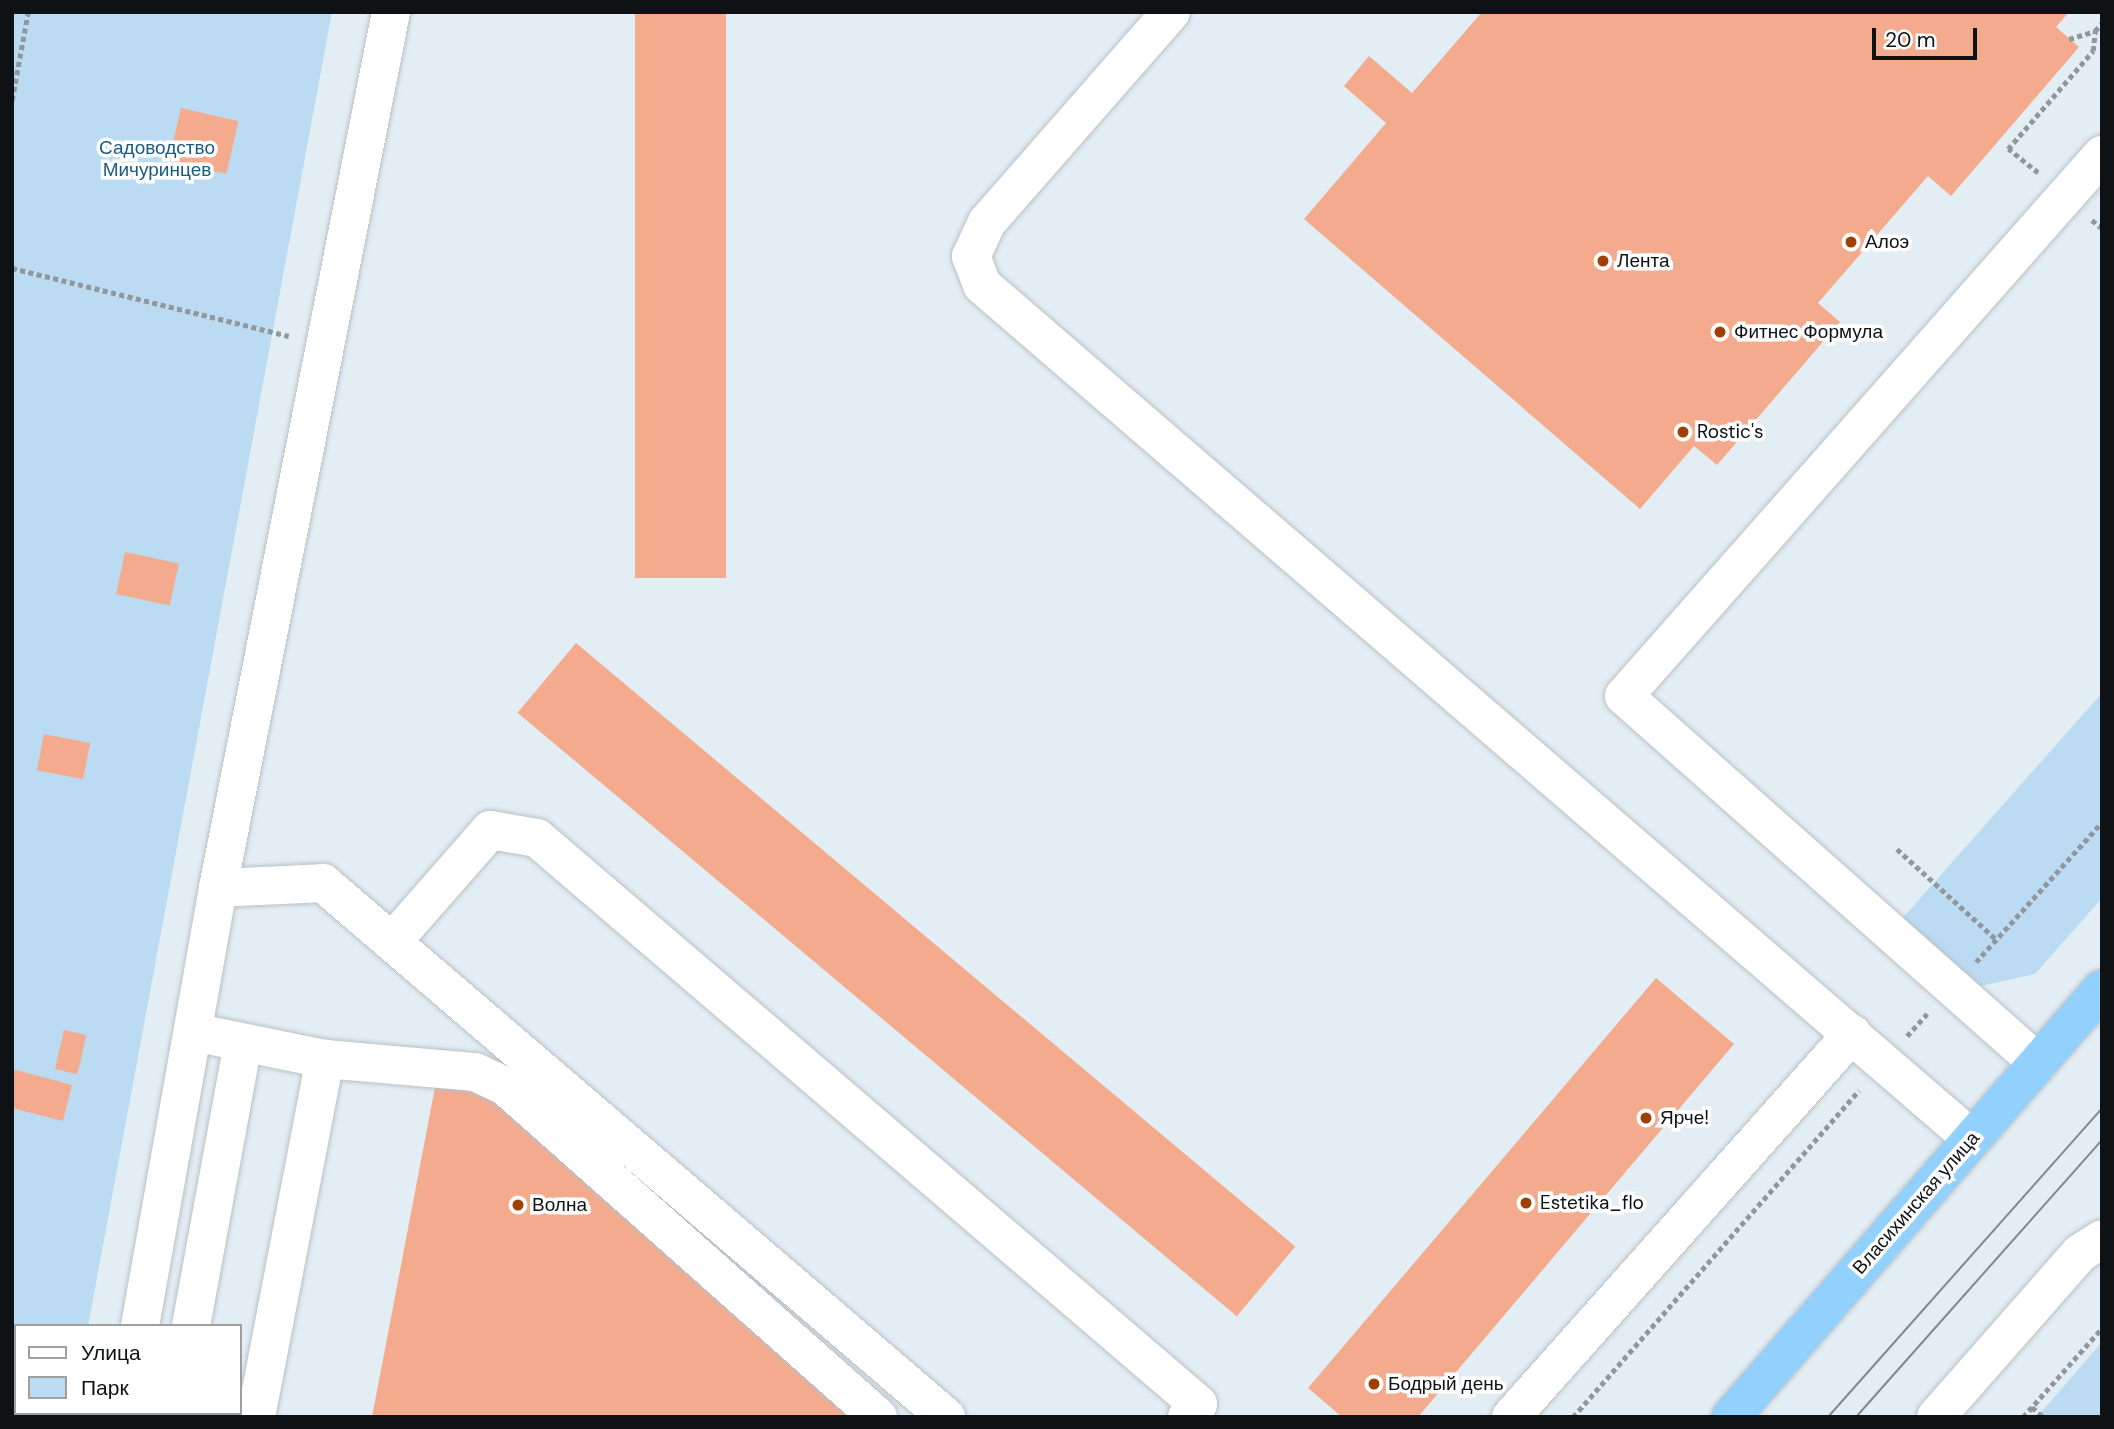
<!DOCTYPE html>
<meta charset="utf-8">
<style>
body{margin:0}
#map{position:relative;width:2114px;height:1429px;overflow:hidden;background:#e3edf4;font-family:"DM Sans",sans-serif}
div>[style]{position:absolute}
.green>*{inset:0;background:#bbdbf2}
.building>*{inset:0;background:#f4ab8d;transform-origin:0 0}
.path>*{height:4.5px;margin-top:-2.25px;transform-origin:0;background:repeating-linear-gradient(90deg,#90989d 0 5px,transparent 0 8.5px)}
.roads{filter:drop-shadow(0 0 2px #b8c1c8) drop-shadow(0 0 2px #b8c1c8)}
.minor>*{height:38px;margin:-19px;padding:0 19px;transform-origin:19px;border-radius:19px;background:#fff}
.highway>*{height:38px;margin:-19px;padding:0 19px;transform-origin:19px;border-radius:19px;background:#92d1fd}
.tram>*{height:2px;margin:-1px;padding:0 1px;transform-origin:1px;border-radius:1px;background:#81898d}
.dots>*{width:19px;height:19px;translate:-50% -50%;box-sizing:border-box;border:4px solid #fff;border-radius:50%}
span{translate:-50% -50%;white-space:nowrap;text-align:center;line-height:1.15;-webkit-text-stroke:7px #fff;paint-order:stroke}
.park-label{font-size:19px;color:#195c82}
.poi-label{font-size:19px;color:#0e1214}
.left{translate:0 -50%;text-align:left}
.street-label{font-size:19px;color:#0e1214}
.frame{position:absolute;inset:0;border:14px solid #0e1214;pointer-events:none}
.legend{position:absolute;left:14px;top:1324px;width:228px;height:91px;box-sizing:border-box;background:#fff;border:2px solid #9fa0a1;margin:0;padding:9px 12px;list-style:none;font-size:21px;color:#0e1214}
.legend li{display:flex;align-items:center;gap:14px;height:35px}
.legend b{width:35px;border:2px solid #9fa0a1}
.scale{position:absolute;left:1872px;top:28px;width:105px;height:32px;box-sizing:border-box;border:4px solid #0e1214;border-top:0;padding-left:9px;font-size:21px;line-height:24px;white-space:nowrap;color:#0e1214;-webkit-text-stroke:5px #fff;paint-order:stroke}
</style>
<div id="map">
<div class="green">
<div style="clip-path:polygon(12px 12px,332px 12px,88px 1326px,16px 1326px,16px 1413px,72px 1413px,71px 1417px,12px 1417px)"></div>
<div style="clip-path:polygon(2102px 693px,2102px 898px,2035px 974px,1976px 987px,1900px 921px)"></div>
<div style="clip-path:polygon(2102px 1342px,2102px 1417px,2037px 1417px)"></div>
</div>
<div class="building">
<div style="left:635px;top:12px;width:91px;height:566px"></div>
<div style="clip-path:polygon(1482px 12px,2069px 12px,2056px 27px,2079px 47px,1951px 196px,1928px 176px,1818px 303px,1840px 322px,1717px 465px,1694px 446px,1640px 509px,1304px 219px,1386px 123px,1344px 86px,1369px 56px,1412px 93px)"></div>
<div style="left:181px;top:108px;width:59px;height:54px;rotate:13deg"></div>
<div style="left:125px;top:552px;width:55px;height:43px;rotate:12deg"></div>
<div style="left:576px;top:643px;width:939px;height:91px;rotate:40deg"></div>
<div style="left:44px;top:734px;width:47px;height:37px;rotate:11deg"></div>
<div style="clip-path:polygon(1656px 978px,1734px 1044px,1418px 1417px,1342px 1417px,1308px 1388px)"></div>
<div style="left:64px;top:1030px;width:23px;height:40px;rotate:13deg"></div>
<div style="clip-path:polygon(12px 1069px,72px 1085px,63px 1121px,12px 1108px)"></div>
<div style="clip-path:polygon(436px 1082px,493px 1093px,866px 1417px,372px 1417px)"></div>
</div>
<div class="path">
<div style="left:2069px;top:39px;width:27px;rotate:-17deg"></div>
<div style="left:2095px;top:31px;width:11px;rotate:-49deg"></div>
<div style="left:12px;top:100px;width:89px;rotate:-79.7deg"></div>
<div style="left:2038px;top:173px;width:38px;rotate:-141deg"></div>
<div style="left:2008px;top:149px;width:130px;rotate:-49.1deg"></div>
<div style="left:2093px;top:51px;width:20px;rotate:-84deg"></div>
<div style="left:2092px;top:220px;width:13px;rotate:39deg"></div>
<div style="left:12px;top:268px;width:285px;rotate:13.8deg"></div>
<div style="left:1897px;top:849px;width:134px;rotate:42.3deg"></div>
<div style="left:1976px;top:962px;width:188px;rotate:-48deg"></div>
<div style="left:1907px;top:1036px;width:30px;rotate:-48deg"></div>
<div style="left:2032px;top:1407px;width:15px;rotate:42deg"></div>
<div style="left:1573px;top:1417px;width:434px;rotate:-48.8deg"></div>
<div style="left:2023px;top:1417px;width:119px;rotate:-48.4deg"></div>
</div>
<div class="roads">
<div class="minor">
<div style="left:1171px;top:12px;width:279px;rotate:131.2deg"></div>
<div style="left:987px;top:222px;width:38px;rotate:115deg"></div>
<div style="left:971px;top:256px;width:31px;rotate:69deg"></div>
<div style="left:982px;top:285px;width:1307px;rotate:40.78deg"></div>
<div style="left:218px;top:888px;width:105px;rotate:-2.7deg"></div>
<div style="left:323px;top:883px;width:821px;rotate:40.6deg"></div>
<div style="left:392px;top:942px;width:149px;rotate:-48.8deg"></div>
<div style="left:490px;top:830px;width:48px;rotate:9.7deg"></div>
<div style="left:537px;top:838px;width:870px;rotate:40.57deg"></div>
<div style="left:1198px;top:1404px;width:17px;rotate:130deg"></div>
<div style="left:193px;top:1032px;width:135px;rotate:11.6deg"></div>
<div style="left:325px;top:1059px;width:151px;rotate:5deg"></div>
<div style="left:475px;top:1072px;width:33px;rotate:25deg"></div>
<div style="left:505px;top:1086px;width:499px;rotate:41.6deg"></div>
<div style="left:2038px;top:1063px;width:553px;rotate:-138.44deg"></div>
<div style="left:1624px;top:696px;width:722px;rotate:-48.54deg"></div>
<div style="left:140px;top:1326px;width:445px;rotate:-79.9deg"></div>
<div style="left:218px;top:888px;width:893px;rotate:-78.83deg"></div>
<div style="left:191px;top:1326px;width:288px;rotate:-79.6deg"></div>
<div style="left:123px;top:1417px;width:4px;rotate:-90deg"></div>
<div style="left:174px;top:1417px;width:4px;rotate:-76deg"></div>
<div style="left:256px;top:1417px;width:365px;rotate:-79.1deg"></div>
<div style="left:1511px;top:1417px;width:513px;rotate:-48.32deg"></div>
<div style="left:1936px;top:1417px;width:218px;rotate:-48.7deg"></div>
<div style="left:2080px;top:1253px;width:26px;rotate:-32deg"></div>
</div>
<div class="highway">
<div style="left:1731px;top:1417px;width:566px;rotate:-49.08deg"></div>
</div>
</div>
<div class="tram">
<div style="left:1828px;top:1417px;width:413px;rotate:-48.4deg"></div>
<div style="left:1856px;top:1417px;width:370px;rotate:-48.4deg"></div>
</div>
<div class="dots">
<div style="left:1851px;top:242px;background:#a13f02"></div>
<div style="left:1603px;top:261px;background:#a13f02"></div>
<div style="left:1720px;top:332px;background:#a13f02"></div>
<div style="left:1683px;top:432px;background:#a13f02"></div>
<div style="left:1646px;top:1118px;background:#a13f02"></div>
<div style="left:1526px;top:1203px;background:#a13f02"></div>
<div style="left:518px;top:1205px;background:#a13f02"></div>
<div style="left:1374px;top:1384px;background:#a13f02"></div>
</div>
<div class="park-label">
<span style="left:157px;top:159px">Садоводство<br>Мичуринцев</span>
</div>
<div class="poi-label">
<span class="left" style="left:1865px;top:242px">Алоэ</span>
<span class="left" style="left:1617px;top:261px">Лента</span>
<span class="left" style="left:1734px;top:332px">Фитнес Формула</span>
<span class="left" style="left:1697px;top:432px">Rostic's</span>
<span class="left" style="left:1660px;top:1118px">Ярче!</span>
<span class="left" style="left:1540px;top:1203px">Estetika_flo</span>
<span class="left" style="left:532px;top:1205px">Волна</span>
<span class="left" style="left:1388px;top:1384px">Бодрый день</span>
</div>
<div class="street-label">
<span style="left:1916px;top:1203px;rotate:-49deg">Власихинская улица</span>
</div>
<div class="frame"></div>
<ul class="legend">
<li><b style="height:9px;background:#fff"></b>Улица</li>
<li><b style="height:19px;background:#bbdbf2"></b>Парк</li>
</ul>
<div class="scale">20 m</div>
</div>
